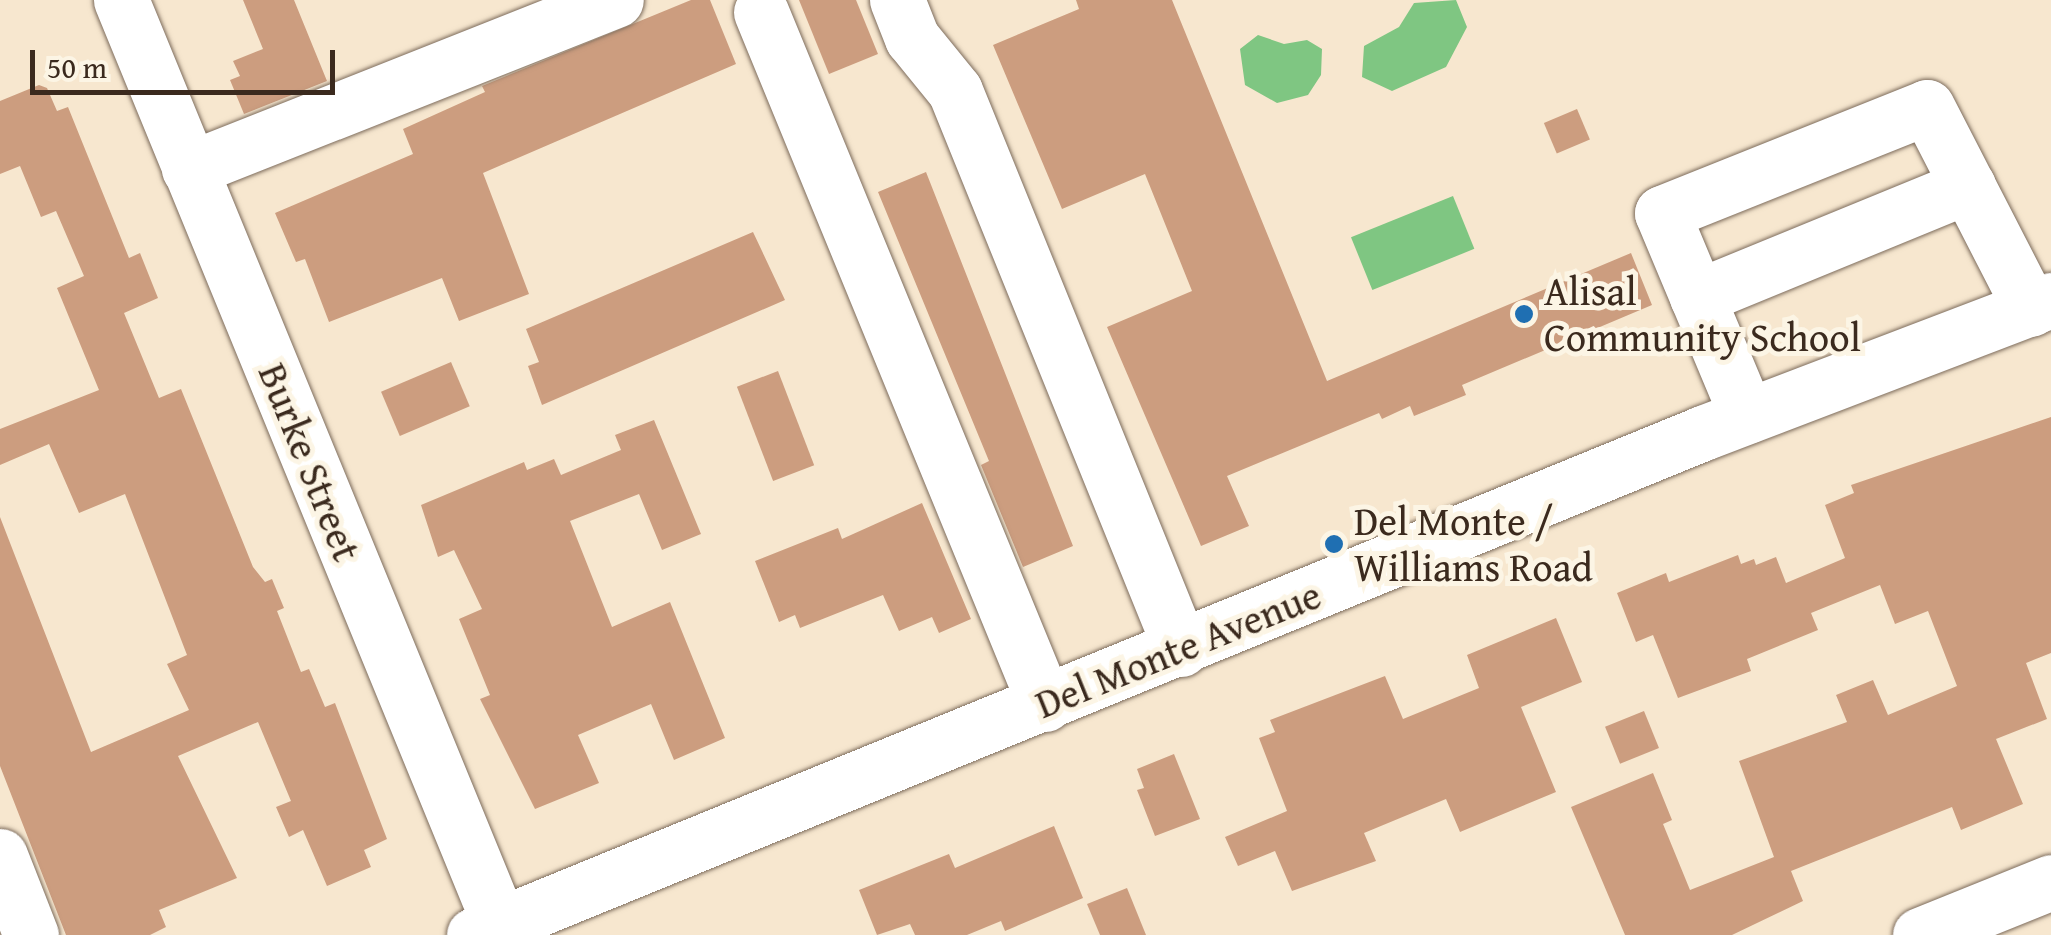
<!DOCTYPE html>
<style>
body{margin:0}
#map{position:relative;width:2051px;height:935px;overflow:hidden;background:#f7e7cf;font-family:"Gentium Book Plus",serif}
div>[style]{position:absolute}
.green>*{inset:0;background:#7fc682;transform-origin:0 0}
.building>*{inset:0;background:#cc9d7f;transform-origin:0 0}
.roads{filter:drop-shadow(0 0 2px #7d6c5c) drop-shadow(0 0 2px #7d6c5c)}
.minor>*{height:55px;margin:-27.5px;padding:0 27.5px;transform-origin:27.5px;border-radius:27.5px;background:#fff}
.dots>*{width:28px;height:28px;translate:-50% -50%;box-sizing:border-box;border:5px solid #fcf5e5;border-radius:50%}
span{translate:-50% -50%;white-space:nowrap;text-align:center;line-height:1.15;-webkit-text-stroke:10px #fcf5e5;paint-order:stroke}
.poi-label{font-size:40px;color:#3b2a1e}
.left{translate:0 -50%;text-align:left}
.street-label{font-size:40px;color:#3b2a1e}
.scale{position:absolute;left:30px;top:50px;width:305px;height:45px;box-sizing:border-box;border:5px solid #3b2a1e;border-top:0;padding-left:12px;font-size:30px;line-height:35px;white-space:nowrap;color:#3b2a1e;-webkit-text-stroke:8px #fcf5e5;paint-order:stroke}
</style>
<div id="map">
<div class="green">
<div style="clip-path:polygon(1456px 0,1467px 27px,1446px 67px,1392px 91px,1362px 77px,1364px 46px,1399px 27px,1414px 3px)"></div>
<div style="clip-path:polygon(1258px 35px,1284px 44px,1307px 40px,1322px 49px,1321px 75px,1308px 95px,1277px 103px,1245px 85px,1240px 49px)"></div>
<div style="left:1453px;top:196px;width:57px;height:110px;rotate:68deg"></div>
</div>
<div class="building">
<div style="clip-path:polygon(243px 0,294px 0,327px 81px,244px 114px,230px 80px,240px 76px,233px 61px,263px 49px)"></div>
<div style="clip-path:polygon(691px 0,710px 0,736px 64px,483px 173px,529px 294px,459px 321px,442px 278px,329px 322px,305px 259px,296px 262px,275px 213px,413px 154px,403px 129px,485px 92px,482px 86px)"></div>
<div style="clip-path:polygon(799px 0,856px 0,878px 54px,829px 74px)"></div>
<div style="clip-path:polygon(1076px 0,1172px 0,1327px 381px,1631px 253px,1652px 305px,1462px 385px,1466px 395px,1414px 416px,1410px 406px,1382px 419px,1379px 413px,1227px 476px,1249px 526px,1201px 546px,1107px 327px,1192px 291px,1145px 174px,1062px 209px,993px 45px,1079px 9px)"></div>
<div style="clip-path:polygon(39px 85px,47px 88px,57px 111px,68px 107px,129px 258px,140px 253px,158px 298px,124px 313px,159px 398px,181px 389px,253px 567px,265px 582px,272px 579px,284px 608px,277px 611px,301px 672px,309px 669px,325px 707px,335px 703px,387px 839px,364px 850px,371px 867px,327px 886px,303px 830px,289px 837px,276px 807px,291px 801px,258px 722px,178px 756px,237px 878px,159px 910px,166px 927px,150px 935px,66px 935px,0 766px,0 517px,91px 752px,189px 710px,167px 664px,187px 655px,125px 494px,79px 513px,49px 444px,0 465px,0 429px,99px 390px,57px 288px,84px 276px,56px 211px,41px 217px,20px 166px,0 174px,0 101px)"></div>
<div style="left:1577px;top:109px;width:33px;height:36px;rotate:67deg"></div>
<div style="clip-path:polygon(926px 172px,1073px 546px,1023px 567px,981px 465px,989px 461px,878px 192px)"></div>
<div style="clip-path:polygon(753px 232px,785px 300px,542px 405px,528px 366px,539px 362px,526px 329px)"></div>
<div style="left:451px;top:362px;width:48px;height:76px;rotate:67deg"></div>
<div style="left:778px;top:371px;width:101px;height:44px;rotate:69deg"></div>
<div style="clip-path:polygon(2051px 417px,2051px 653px,2026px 663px,2047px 719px,1996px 739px,2023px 804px,1961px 830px,1952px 807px,1791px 871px,1803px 901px,1732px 935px,1625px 935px,1571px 807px,1653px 773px,1672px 820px,1663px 824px,1690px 890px,1774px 857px,1739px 761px,1847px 722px,1836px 695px,1873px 680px,1888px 715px,1957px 686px,1928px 611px,1895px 624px,1880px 585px,1811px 613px,1818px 630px,1747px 659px,1751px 671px,1678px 698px,1653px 635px,1636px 642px,1617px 593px,1666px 573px,1669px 582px,1738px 555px,1741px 564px,1754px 559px,1756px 565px,1776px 557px,1786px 583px,1845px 558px,1825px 505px,1854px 493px,1851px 485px)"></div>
<div style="clip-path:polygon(654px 420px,701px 534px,662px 550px,639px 494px,570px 521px,612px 627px,670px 602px,725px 738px,674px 760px,651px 704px,578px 735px,599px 783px,535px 809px,480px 699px,490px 695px,459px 619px,482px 609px,454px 550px,438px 557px,421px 505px,524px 462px,527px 470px,554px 459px,561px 475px,621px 450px,615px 435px)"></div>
<div style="clip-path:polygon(922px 503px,971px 619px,939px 633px,932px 617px,899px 631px,883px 595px,800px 628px,795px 615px,779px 622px,755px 561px,838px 528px,842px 539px)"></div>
<div style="clip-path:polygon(1556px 618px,1582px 682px,1521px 707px,1556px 792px,1460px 832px,1446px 799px,1364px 833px,1376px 861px,1292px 891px,1275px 851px,1238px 866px,1225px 837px,1287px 811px,1259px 738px,1275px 732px,1270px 720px,1385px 676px,1403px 719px,1479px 688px,1467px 655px)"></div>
<div style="left:1644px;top:711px;width:40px;height:42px;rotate:68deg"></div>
<div style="clip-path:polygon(1174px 754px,1200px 819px,1155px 836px,1137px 790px,1144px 788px,1137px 769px)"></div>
<div style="clip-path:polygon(1054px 826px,1083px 898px,1005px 931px,1001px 921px,967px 935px,915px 935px,910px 924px,877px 935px,859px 890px,949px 854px,955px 868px)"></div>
<div style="clip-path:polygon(1127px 888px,1146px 935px,1100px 935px,1087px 904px)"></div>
</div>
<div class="roads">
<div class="minor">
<div style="left:121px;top:0;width:1000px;rotate:67.72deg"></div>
<div style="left:897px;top:0;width:41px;rotate:68.5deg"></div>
<div style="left:912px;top:38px;width:68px;rotate:50.9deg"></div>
<div style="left:955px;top:91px;width:602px;rotate:67.95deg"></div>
<div style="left:761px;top:12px;width:748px;rotate:67.69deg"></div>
<div style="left:189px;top:169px;width:459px;rotate:-21.6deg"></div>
<div style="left:1697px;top:297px;width:293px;rotate:-22.3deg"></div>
<div style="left:1747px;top:416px;width:220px;rotate:-112.7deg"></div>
<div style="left:1662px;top:213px;width:285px;rotate:-21.8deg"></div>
<div style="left:1927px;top:107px;width:227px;rotate:62.8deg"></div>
<div style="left:0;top:856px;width:85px;rotate:68.6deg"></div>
<div style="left:474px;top:935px;width:1328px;rotate:-22.22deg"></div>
<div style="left:1703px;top:433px;width:373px;rotate:-20.9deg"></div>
<div style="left:1920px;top:935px;width:141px;rotate:-22deg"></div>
</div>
</div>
<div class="dots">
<div style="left:1524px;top:314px;background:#1f6fb2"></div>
<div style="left:1334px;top:544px;background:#1f6fb2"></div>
</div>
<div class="poi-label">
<span class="left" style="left:1544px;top:314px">Alisal<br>Community School</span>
<span class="left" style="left:1354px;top:544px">Del Monte /<br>Williams Road</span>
</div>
<div class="street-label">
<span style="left:310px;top:462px;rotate:68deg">Burke Street</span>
<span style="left:1178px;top:649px;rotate:-22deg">Del Monte Avenue</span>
</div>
<div class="scale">50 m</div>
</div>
